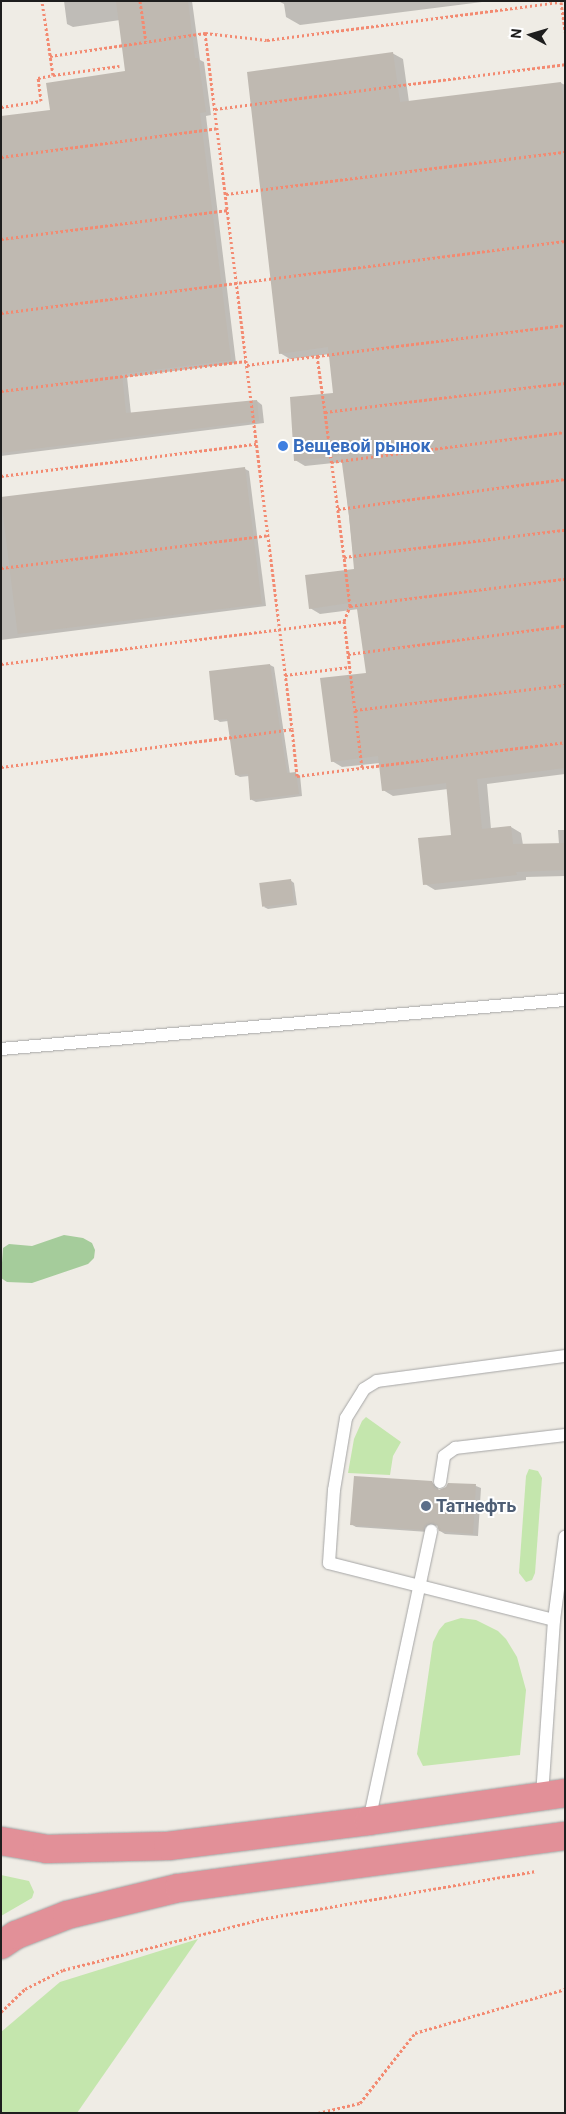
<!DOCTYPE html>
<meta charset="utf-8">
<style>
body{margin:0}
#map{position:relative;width:566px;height:2114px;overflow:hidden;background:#efece5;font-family:Roboto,sans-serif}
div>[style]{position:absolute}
.grass>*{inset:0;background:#c4e6ad}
.forest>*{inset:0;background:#a5cc9b}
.shadow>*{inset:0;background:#0003}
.building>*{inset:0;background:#bfb9b1;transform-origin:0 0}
.path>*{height:3px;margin-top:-1.5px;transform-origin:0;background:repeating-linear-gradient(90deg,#f38a71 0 2.5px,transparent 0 5px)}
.roads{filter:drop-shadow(0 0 1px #a5a5a5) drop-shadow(0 0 1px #a5a5a5)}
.lane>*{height:12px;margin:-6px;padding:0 6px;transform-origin:6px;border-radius:6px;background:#fff}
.highway>*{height:28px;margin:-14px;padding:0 14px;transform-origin:14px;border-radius:14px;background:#e29098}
.dots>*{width:14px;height:14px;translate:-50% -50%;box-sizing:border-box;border:2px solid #fff;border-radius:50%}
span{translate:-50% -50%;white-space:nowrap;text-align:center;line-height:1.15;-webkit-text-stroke:4px #fff;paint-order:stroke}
.shop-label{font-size:18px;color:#366cbe;font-weight:700}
.left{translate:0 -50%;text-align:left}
.service-label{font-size:18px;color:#4e5e75;font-weight:700}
.frame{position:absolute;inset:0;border:2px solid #1e1e1e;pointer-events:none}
.north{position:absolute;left:506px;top:10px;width:50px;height:50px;-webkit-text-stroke:4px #fff;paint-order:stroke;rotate:276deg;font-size:14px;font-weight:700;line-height:20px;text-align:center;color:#1e1e1e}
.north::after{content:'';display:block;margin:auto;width:18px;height:22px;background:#1e1e1e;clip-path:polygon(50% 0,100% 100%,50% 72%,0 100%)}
</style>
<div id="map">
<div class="grass">
<div style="clip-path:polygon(366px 1417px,401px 1442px,393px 1456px,390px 1475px,348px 1473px,354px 1439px,362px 1421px)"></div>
<div style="clip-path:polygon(529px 1469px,538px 1471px,542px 1478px,535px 1573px,532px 1580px,526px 1582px,519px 1573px,526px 1476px)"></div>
<div style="clip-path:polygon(461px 1618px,476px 1620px,498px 1631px,506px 1639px,517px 1657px,526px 1690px,520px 1755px,423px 1766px,417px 1754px,433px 1642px,439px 1630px,445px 1623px)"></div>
<div style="clip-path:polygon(1px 1875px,29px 1881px,34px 1892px,32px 1898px,1px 1916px)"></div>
<div style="clip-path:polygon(198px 1939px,77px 2113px,1px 2113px,1px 2032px,60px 1982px)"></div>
</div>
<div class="forest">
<div style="clip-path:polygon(64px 1235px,83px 1238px,92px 1243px,95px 1250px,94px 1258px,88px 1264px,32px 1283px,7px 1282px,1px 1278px,3px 1248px,9px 1244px,32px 1246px)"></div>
</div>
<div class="shadow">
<div style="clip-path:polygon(64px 1px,192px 1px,200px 60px,204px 62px,211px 115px,206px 116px,236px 363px,127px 377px,131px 414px,257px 401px,262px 405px,264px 423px,1px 456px,1px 118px,51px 111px,127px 73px,120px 20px,73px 27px,67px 24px)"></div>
<div style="clip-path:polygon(278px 1px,490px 1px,300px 25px,286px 17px,284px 4px)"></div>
<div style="clip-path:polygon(392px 53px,403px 59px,409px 102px,561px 83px,565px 85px,565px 774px,487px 784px,491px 829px,511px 827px,521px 833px,523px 845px,559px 844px,558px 830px,565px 830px,565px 876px,526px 877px,526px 880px,435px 890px,425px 884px,452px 836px,448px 789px,393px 796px,383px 790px,380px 763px,342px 767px,332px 761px,367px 674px,359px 609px,320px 614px,310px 608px,355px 570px,343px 462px,305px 466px,295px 460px,335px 394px,330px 354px,290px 359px,280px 353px)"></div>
<div style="clip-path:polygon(245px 469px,249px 471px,266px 606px,1px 640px,1px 500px)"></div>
<div style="clip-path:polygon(270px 665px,274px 667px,290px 774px,300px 775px,302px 796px,256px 802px,252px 800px,249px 776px,240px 777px,236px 775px,228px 721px,220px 722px,216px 719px)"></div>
<div style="clip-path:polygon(290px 880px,294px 883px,297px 905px,268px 909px,264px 907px)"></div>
<div style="clip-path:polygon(432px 1483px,437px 1486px,439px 1491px,476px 1486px,481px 1488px,478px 1536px,445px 1534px,440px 1531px,438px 1525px,430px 1528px,428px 1532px,356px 1527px,351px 1524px)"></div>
</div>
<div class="building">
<div style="clip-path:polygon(116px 1px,188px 1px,195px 58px,198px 58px,206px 112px,200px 113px,231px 360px,122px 374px,126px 413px,257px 400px,259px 421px,1px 453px,1px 116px,50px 110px,46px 83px,125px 71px)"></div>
<div style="clip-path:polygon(393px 52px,400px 102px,561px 82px,565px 114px,565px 768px,477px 779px,482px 829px,511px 826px,513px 844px,565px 843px,565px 870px,516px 872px,517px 875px,423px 885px,418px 838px,451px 835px,446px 783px,382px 791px,378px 756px,331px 762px,320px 678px,366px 673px,356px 602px,309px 609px,305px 575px,354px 569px,349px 516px,341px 456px,294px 461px,290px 397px,333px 393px,328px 347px,279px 354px,247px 72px)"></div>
<div style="left:245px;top:467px;width:138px;height:246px;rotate:83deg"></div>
<div style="clip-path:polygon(270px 664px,287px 773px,296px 772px,299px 794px,250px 800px,248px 774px,235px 775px,227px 719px,214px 720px,209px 671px)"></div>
<div style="left:291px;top:879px;width:24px;height:32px;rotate:83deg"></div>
<div style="clip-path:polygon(354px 1476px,432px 1481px,435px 1488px,439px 1490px,446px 1487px,448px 1483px,476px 1484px,473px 1534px,439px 1531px,437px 1525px,432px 1523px,425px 1525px,423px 1530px,350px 1525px)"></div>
</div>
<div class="path">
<div style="left:140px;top:1px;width:41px;rotate:81.7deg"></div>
<div style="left:205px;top:33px;width:701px;rotate:82.87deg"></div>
<div style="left:50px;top:56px;width:157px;rotate:-8.4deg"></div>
<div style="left:205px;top:33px;width:62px;rotate:6.4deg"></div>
<div style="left:267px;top:40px;width:296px;rotate:-7.4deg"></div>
<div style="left:561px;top:2px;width:30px;rotate:82deg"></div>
<div style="left:53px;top:75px;width:67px;rotate:-7.8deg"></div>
<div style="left:1px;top:107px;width:40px;rotate:-8.5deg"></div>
<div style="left:41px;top:101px;width:23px;rotate:-97deg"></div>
<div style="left:38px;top:78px;width:15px;rotate:-11deg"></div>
<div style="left:53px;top:75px;width:75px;rotate:-98.5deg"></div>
<div style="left:215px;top:109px;width:353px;rotate:-7.3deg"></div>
<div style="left:1px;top:157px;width:218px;rotate:-7.6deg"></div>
<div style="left:226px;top:194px;width:342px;rotate:-7.1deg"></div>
<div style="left:1px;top:239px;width:229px;rotate:-7.3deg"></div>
<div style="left:1px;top:313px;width:569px;rotate:-7.28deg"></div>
<div style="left:317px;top:356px;width:250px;rotate:-7.1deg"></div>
<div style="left:247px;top:365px;width:71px;rotate:-7.3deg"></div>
<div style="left:317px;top:356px;width:57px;rotate:81.9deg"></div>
<div style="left:1px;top:391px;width:247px;rotate:-7deg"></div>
<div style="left:331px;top:462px;width:236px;rotate:-7.3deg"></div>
<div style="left:1px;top:476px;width:257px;rotate:-7.2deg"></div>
<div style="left:338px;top:509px;width:229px;rotate:-7.5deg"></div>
<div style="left:344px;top:557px;width:146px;rotate:-97.5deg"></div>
<div style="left:325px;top:412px;width:242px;rotate:-6.9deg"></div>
<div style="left:1px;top:568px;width:269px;rotate:-7deg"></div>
<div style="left:350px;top:606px;width:49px;rotate:-97deg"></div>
<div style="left:344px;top:557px;width:223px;rotate:-7deg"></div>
<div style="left:344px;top:621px;width:148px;rotate:83deg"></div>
<div style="left:348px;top:654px;width:219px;rotate:-7.4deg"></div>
<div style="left:1px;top:664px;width:346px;rotate:-7.1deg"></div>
<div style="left:344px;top:621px;width:16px;rotate:-68deg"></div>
<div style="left:350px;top:606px;width:217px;rotate:-7.2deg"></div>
<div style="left:285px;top:675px;width:65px;rotate:-7deg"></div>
<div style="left:355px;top:710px;width:211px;rotate:-6.8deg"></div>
<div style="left:1px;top:767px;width:293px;rotate:-7.4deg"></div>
<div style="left:292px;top:729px;width:47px;rotate:83.9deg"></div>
<div style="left:297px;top:776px;width:270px;rotate:-7.2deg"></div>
<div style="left:1px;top:2012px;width:33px;rotate:-44deg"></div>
<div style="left:25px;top:1989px;width:42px;rotate:-26.6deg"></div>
<div style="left:63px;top:1970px;width:204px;rotate:-14.4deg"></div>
<div style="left:261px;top:1919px;width:279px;rotate:-9.9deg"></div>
<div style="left:318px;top:2113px;width:43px;rotate:-13.4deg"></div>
<div style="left:360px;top:2103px;width:89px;rotate:-51.8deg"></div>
<div style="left:415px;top:2033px;width:156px;rotate:-16.3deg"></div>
</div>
<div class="roads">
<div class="lane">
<div style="left:1px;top:1049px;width:566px;rotate:-4.97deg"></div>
<div style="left:440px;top:1482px;width:26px;rotate:-81deg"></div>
<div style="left:444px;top:1456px;width:14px;rotate:-36deg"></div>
<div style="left:455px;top:1448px;width:111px;rotate:-6.7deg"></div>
<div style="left:554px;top:1620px;width:232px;rotate:-165.8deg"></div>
<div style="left:329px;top:1563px;width:73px;rotate:-86.1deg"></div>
<div style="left:334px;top:1490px;width:73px;rotate:-80.5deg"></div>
<div style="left:346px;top:1418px;width:34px;rotate:-58deg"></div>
<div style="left:364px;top:1389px;width:15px;rotate:-32deg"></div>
<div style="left:377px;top:1381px;width:190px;rotate:-7.6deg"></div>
<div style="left:542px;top:1796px;width:176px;rotate:-86.1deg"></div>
<div style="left:554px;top:1620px;width:84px;rotate:-82.5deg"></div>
<div style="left:369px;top:1821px;width:297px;rotate:-77.9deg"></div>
</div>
<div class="highway">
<div style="left:1px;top:1841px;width:47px;rotate:9.9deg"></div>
<div style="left:47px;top:1849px;width:121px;rotate:-1.4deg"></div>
<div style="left:168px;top:1846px;width:203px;rotate:-7.1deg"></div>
<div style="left:369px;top:1821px;width:198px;rotate:-8.1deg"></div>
<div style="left:1px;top:1945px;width:18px;rotate:-34deg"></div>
<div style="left:16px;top:1935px;width:55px;rotate:-21.4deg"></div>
<div style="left:67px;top:1915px;width:115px;rotate:-13.6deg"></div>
<div style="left:179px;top:1888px;width:389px;rotate:-7.7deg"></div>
</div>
</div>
<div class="dots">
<div style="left:283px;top:446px;background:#3f7fe0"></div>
<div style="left:426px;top:1506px;background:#5c6f8a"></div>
</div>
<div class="shop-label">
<span class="left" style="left:293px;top:446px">Вещевой рынок</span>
</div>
<div class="service-label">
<span class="left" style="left:436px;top:1506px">Татнефть</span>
</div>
<div class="frame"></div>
<div class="north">N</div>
</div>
